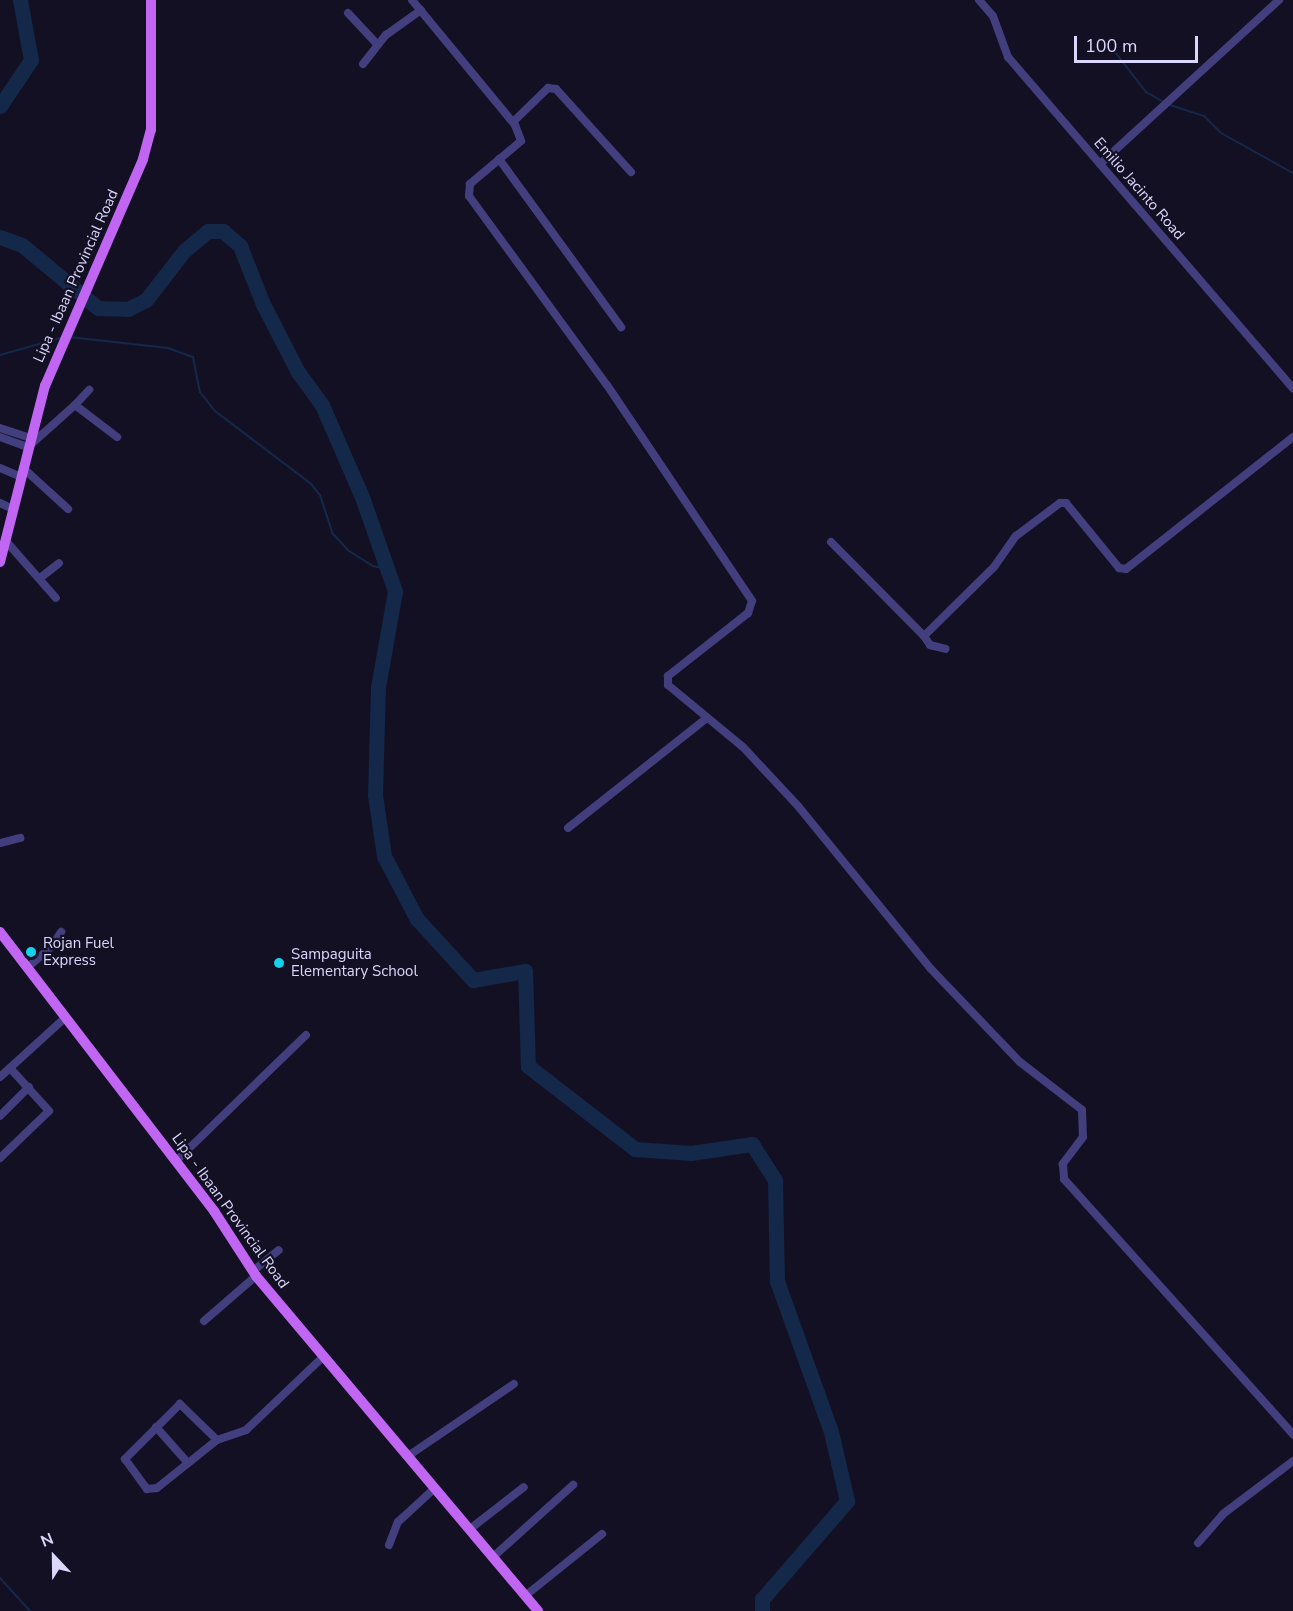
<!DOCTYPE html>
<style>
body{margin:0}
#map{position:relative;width:1293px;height:1611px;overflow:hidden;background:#141024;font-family:"Nunito Sans",sans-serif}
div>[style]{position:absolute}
.stream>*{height:2px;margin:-1px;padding:0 1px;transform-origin:1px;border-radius:1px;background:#14284a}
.river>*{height:15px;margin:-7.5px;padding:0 7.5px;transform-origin:7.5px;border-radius:7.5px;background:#14284a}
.minor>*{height:8px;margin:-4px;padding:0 4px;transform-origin:4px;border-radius:4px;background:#433f7f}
.major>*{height:10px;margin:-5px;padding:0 5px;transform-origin:5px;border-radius:5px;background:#c166f3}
.dots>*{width:16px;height:16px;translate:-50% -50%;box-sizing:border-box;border:3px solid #141024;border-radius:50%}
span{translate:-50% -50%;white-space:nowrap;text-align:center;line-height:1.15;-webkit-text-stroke:4.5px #141024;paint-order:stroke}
.street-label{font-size:15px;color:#dbd7fc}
.poi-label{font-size:15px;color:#dbd7fc}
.left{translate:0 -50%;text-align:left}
.north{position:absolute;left:24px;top:1527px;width:60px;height:60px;-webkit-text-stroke:4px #141024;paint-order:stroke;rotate:338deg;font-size:16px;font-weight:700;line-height:24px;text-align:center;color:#dbd7fc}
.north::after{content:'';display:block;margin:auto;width:21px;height:27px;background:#dbd7fc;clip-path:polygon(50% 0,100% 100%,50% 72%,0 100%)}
.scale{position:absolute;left:1074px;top:36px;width:124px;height:27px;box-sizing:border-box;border:3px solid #dbd7fc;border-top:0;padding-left:8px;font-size:18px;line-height:21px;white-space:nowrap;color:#dbd7fc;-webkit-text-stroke:4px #141024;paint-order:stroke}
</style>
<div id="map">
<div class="stream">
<div style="left:1115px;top:52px;width:51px;rotate:52.2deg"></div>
<div style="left:1146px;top:92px;width:22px;rotate:30deg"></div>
<div style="left:1170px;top:105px;width:36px;rotate:18deg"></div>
<div style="left:1204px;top:116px;width:24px;rotate:45deg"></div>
<div style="left:1221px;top:133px;width:82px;rotate:29.1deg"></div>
<div style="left:69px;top:337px;width:100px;rotate:6.3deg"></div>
<div style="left:168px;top:348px;width:27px;rotate:20deg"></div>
<div style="left:193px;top:357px;width:36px;rotate:79deg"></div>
<div style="left:200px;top:392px;width:24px;rotate:52deg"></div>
<div style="left:215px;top:411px;width:121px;rotate:37.2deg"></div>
<div style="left:311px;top:484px;width:14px;rotate:51deg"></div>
<div style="left:320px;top:495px;width:40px;rotate:72deg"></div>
<div style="left:332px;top:533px;width:25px;rotate:47deg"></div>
<div style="left:349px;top:551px;width:28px;rotate:32deg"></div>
<div style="left:373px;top:566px;width:14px;rotate:12deg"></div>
<div style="left:0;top:355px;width:66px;rotate:-15.9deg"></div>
<div style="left:0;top:1578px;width:45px;rotate:47.7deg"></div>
</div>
<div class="river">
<div style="left:0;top:106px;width:55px;rotate:-56deg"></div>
<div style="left:31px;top:60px;width:61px;rotate:-100.4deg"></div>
<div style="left:0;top:237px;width:23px;rotate:20deg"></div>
<div style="left:22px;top:245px;width:99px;rotate:39.7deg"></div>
<div style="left:98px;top:308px;width:30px;rotate:2deg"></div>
<div style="left:128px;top:309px;width:20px;rotate:-27deg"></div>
<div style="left:146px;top:300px;width:62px;rotate:-52.2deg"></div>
<div style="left:184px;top:251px;width:31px;rotate:-40deg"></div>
<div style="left:208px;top:231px;width:15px"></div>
<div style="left:223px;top:231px;width:23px;rotate:41deg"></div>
<div style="left:240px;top:246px;width:62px;rotate:68.4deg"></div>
<div style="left:263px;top:304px;width:76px;rotate:62.8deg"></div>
<div style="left:298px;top:372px;width:41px;rotate:54deg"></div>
<div style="left:322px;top:405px;width:100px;rotate:66.5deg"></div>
<div style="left:362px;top:497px;width:100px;rotate:70.7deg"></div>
<div style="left:395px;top:591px;width:97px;rotate:100deg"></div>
<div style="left:378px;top:687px;width:108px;rotate:91.6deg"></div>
<div style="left:375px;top:795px;width:62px;rotate:81.6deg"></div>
<div style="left:384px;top:856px;width:71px;rotate:62.4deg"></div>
<div style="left:417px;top:919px;width:83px;rotate:47.4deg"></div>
<div style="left:473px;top:980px;width:53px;rotate:-9.8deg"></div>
<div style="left:525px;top:971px;width:95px;rotate:88.2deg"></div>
<div style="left:528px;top:1066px;width:135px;rotate:37.8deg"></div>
<div style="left:635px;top:1149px;width:56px;rotate:4.1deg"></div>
<div style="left:691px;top:1153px;width:62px;rotate:-8.4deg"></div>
<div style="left:752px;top:1144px;width:43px;rotate:57.4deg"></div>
<div style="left:775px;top:1180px;width:101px;rotate:88.9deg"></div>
<div style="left:777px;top:1281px;width:160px;rotate:70.3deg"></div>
<div style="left:831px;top:1432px;width:71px;rotate:76.9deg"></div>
<div style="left:847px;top:1501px;width:130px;rotate:130.9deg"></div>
<div style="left:762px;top:1599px;width:12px;rotate:90deg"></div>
</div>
<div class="minor">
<div style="left:412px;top:0;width:162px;rotate:50.5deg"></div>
<div style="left:515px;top:125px;width:17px;rotate:69deg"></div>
<div style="left:521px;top:141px;width:67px;rotate:139.9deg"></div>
<div style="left:470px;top:184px;width:12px;rotate:95deg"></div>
<div style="left:469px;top:196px;width:234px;rotate:53.9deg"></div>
<div style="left:607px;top:385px;width:260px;rotate:56.1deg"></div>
<div style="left:752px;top:601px;width:13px;rotate:108deg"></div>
<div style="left:748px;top:613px;width:102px;rotate:141.8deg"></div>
<div style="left:668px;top:676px;width:9px;rotate:90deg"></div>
<div style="left:668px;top:685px;width:97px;rotate:39.6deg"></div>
<div style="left:743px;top:747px;width:81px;rotate:47deg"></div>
<div style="left:798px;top:806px;width:210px;rotate:50.8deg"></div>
<div style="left:931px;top:969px;width:129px;rotate:46.3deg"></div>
<div style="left:1020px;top:1062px;width:78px;rotate:37.7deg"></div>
<div style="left:1082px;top:1110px;width:27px;rotate:88deg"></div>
<div style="left:1083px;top:1137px;width:34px;rotate:127deg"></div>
<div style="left:1063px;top:1164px;width:15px;rotate:86deg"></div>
<div style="left:1064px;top:1179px;width:343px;rotate:48.1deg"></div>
<div style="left:979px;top:0;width:21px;rotate:49deg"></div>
<div style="left:993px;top:16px;width:44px;rotate:69.9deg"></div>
<div style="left:1008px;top:57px;width:437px;rotate:49.3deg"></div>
<div style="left:348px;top:13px;width:42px;rotate:46.9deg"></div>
<div style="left:363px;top:64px;width:37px;rotate:-52deg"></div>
<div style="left:386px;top:35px;width:43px;rotate:-35.5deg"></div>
<div style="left:513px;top:122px;width:49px;rotate:-44.2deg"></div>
<div style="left:548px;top:88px;width:8px;rotate:7deg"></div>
<div style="left:556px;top:89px;width:112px;rotate:47.9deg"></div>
<div style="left:499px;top:159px;width:208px;rotate:54deg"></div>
<div style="left:1100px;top:164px;width:243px;rotate:-42.5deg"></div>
<div style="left:75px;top:405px;width:21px;rotate:-47deg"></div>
<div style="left:0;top:428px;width:33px;rotate:18deg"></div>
<div style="left:0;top:437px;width:30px;rotate:20deg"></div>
<div style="left:28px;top:447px;width:63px;rotate:-41.8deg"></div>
<div style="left:75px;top:405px;width:53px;rotate:37.3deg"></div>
<div style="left:0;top:468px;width:23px;rotate:23deg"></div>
<div style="left:23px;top:468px;width:61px;rotate:42.3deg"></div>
<div style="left:0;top:503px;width:14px;rotate:25deg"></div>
<div style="left:5px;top:540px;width:77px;rotate:48.7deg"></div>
<div style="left:831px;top:542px;width:132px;rotate:45.3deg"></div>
<div style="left:924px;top:636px;width:98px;rotate:-44.6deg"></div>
<div style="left:994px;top:567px;width:38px;rotate:-55deg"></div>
<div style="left:1016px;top:536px;width:55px;rotate:-36.9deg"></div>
<div style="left:1060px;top:503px;width:6px"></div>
<div style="left:1066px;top:503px;width:84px;rotate:50.8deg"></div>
<div style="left:1119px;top:568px;width:7px;rotate:8deg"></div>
<div style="left:1126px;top:569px;width:213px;rotate:-38.3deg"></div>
<div style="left:40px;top:578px;width:24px;rotate:-38deg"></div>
<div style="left:924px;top:636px;width:11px;rotate:56deg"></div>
<div style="left:930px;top:645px;width:16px;rotate:14deg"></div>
<div style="left:568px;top:828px;width:177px;rotate:-38.4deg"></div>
<div style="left:0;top:843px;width:21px;rotate:-14deg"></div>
<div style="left:27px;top:968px;width:33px;rotate:-41deg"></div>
<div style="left:52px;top:946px;width:17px;rotate:-57deg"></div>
<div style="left:0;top:1077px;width:89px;rotate:-42.3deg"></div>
<div style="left:0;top:1116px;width:41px;rotate:-45deg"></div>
<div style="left:0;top:1158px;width:68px;rotate:-43.8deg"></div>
<div style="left:49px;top:1111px;width:58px;rotate:-132.2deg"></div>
<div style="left:176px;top:1161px;width:181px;rotate:-44.1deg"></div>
<div style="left:253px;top:1271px;width:33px;rotate:-39deg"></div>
<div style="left:204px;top:1321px;width:69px;rotate:-40.9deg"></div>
<div style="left:156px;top:1427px;width:48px;rotate:48.4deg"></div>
<div style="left:217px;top:1440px;width:52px;rotate:-135.8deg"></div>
<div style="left:180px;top:1404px;width:78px;rotate:135deg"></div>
<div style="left:125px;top:1459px;width:37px;rotate:54deg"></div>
<div style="left:147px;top:1489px;width:10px;rotate:-6deg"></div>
<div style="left:157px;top:1488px;width:77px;rotate:-38.7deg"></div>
<div style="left:217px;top:1440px;width:31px;rotate:-19deg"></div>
<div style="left:246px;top:1430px;width:108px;rotate:-43.5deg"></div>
<div style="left:408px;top:1456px;width:128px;rotate:-34.2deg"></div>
<div style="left:470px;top:1529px;width:68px;rotate:-37.9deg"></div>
<div style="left:1198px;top:1543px;width:38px;rotate:-49deg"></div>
<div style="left:1223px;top:1514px;width:88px;rotate:-37.1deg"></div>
<div style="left:389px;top:1545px;width:25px;rotate:-69deg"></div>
<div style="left:398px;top:1522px;width:50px;rotate:-42.6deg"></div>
<div style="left:493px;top:1557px;width:108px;rotate:-42deg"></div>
<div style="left:525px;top:1596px;width:99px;rotate:-38.8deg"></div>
</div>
<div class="major">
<div style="left:0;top:562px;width:182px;rotate:-75.7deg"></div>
<div style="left:45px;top:386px;width:247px;rotate:-66.6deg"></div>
<div style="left:143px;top:159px;width:30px;rotate:-75deg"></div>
<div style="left:151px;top:130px;width:130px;rotate:-90deg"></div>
<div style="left:0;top:932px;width:352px;rotate:52.5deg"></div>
<div style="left:214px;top:1211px;width:77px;rotate:57.1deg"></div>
<div style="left:256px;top:1276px;width:438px;rotate:49.9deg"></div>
</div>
<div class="dots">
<div style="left:31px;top:952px;background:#13d3ec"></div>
<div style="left:279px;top:963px;background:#13d3ec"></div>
</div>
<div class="street-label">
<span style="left:1139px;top:189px;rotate:49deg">Emilio Jacinto Road</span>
<span style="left:76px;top:276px;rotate:-66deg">Lipa - Ibaan Provincial Road</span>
<span style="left:230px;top:1211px;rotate:54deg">Lipa - Ibaan Provincial Road</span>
</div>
<div class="poi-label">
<span class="left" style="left:43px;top:952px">Rojan Fuel<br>Express</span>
<span class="left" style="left:291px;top:963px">Sampaguita<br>Elementary School</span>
</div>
<div class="north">N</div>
<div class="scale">100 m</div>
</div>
